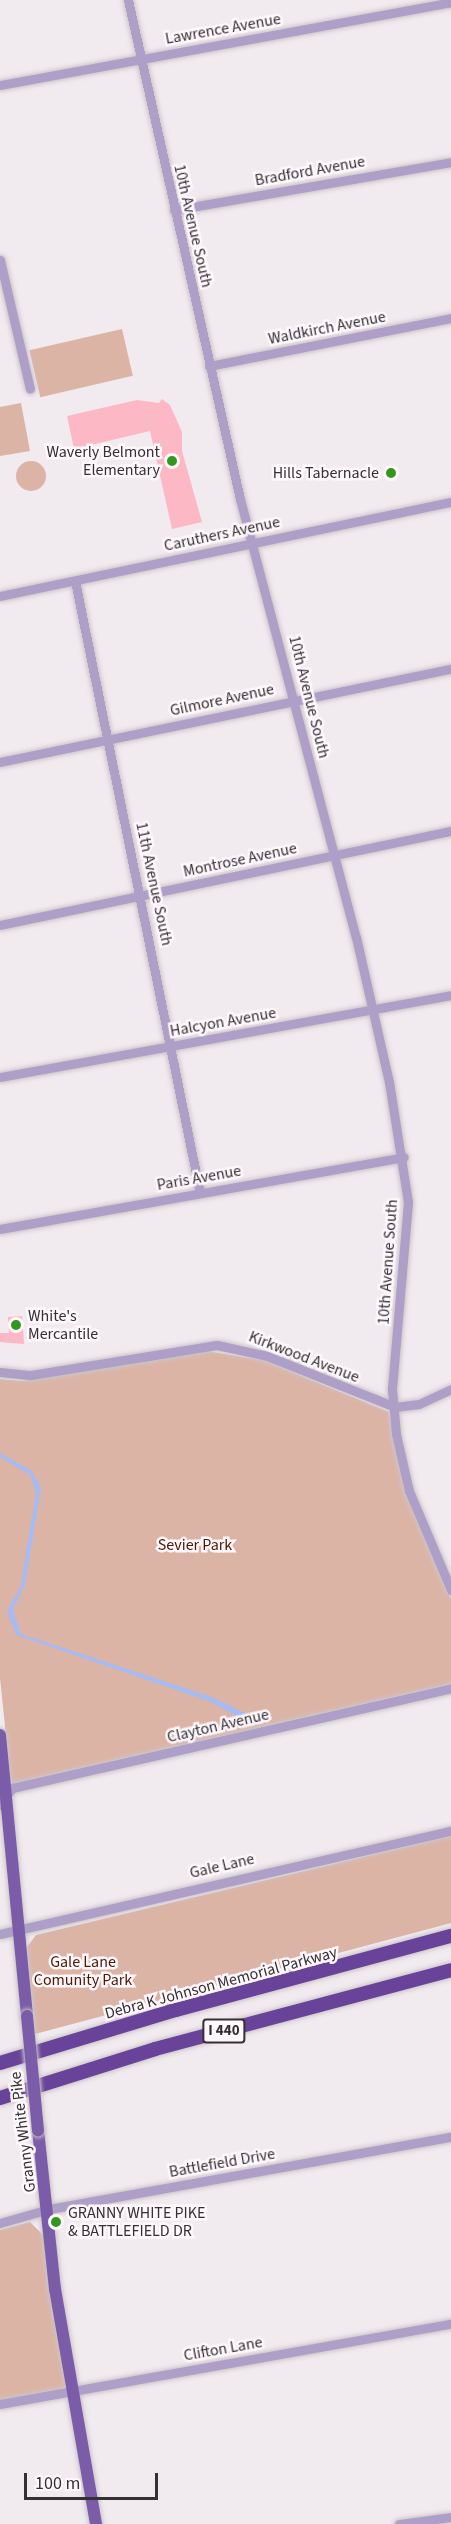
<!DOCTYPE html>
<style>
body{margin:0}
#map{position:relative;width:451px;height:2524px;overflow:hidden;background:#f1eaef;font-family:"Source Sans 3",sans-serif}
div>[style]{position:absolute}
.green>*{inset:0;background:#dcb4a5;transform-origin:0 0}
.round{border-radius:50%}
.water>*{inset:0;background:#a6bbf1}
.building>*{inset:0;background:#fcb8c4}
.roads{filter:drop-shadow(0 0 2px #cbc5c9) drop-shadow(0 0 2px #cbc5c9)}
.minor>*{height:9px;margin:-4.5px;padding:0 4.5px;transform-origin:4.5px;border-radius:4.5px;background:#ae9fc9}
.major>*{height:12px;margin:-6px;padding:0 6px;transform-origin:6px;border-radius:6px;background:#7b5ca8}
.highway>*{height:14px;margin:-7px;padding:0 7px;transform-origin:7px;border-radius:7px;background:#69429a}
.bridges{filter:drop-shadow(0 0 2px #cbc5c9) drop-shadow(0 0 2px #cbc5c9)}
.major-bridge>*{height:12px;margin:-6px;padding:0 6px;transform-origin:6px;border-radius:6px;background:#7b5ca8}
.dots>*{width:16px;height:16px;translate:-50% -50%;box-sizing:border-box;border:3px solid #fef7fc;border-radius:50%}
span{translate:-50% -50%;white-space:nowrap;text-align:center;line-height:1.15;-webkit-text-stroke:5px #fef7fc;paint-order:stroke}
.shield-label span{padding:2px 4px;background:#fef7fc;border:2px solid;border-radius:4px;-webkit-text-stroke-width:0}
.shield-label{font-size:15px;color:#343133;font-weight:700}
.street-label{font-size:16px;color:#343133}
.poi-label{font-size:16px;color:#343133}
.right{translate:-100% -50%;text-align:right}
.left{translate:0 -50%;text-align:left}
.park-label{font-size:16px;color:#4f1802}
.scale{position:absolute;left:24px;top:2473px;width:134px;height:27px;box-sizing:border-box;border:3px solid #343133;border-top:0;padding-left:8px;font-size:18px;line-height:21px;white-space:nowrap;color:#343133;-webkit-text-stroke:4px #fef7fc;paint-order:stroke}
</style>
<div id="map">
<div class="green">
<div style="left:122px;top:329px;width:48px;height:95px;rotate:77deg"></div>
<div style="clip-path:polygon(21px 403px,30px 451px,0 456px,0 407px)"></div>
<div class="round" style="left:16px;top:461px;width:30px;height:30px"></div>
<div style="clip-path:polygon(200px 1350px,263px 1360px,389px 1412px,404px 1489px,451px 1599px,451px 1684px,11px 1784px,0 1678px,0 1379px,22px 1381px)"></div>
<div style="clip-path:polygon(451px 1836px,451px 1923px,35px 2034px,27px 1947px,36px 1935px)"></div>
<div style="clip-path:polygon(30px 2222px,46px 2238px,67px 2388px,0 2400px,0 2230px)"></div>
</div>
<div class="water">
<div style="clip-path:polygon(0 1453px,32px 1471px,41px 1488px,25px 1585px,13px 1610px,21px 1634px,212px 1697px,247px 1714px,256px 1727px,211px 1702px,16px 1635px,7px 1611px,20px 1588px,36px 1493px,30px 1475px,0 1457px)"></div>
</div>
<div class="building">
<div style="clip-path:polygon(162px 399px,170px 405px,182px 432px,182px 451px,202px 522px,172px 529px,150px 431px,74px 449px,67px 416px,137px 400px,159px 403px)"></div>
<div style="clip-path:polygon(22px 1316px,24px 1344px,0 1342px,0 1333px,9px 1333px,8px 1317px)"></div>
</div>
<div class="roads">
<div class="minor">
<div style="left:128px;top:0;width:511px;rotate:77.35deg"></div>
<div style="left:240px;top:499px;width:453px;rotate:75.2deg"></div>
<div style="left:356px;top:937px;width:149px;rotate:77.2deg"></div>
<div style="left:389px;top:1082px;width:121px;rotate:81deg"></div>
<div style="left:408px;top:1202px;width:188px;rotate:94.9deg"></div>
<div style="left:392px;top:1389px;width:45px;rotate:84.9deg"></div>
<div style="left:396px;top:1434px;width:58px;rotate:77.2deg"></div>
<div style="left:409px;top:1491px;width:108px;rotate:67deg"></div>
<div style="left:0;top:85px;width:459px;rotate:-10.4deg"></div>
<div style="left:174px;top:210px;width:281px;rotate:-9.8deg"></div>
<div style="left:0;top:260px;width:132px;rotate:76.9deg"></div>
<div style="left:209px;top:366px;width:247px;rotate:-11.2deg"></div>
<div style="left:75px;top:581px;width:625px;rotate:78.46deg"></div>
<div style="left:0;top:596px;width:461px;rotate:-11.8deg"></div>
<div style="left:0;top:762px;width:460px;rotate:-11.7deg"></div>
<div style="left:0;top:925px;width:461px;rotate:-11.8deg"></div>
<div style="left:0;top:1077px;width:458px;rotate:-10.3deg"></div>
<div style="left:0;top:1229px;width:410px;rotate:-10.1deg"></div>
<div style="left:0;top:1372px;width:31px;rotate:6deg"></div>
<div style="left:31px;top:1375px;width:188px;rotate:-9.2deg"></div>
<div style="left:217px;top:1345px;width:51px;rotate:12.4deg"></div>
<div style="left:267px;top:1356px;width:138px;rotate:21.7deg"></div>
<div style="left:395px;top:1407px;width:24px;rotate:-7deg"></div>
<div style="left:419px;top:1404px;width:35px;rotate:-25deg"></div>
<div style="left:0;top:1805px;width:21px;rotate:-55deg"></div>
<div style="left:12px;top:1788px;width:450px;rotate:-12.8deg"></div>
<div style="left:0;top:1934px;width:463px;rotate:-12.9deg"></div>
<div style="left:0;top:2223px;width:51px;rotate:-15.9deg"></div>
<div style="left:49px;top:2209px;width:408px;rotate:-10.2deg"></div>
<div style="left:0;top:2404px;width:458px;rotate:-10.1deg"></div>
<div style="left:399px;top:2524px;width:52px;rotate:-7.7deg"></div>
</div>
<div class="major">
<div style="left:0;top:1735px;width:282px;rotate:84.5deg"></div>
<div style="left:38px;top:2130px;width:160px;rotate:83.9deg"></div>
<div style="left:55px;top:2289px;width:239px;rotate:80.1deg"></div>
</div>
<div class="highway">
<div style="left:0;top:2063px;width:184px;rotate:-16.8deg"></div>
<div style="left:176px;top:2010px;width:285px;rotate:-15.1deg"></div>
<div style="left:0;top:2098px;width:163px;rotate:-17.5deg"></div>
<div style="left:155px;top:2049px;width:306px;rotate:-14.9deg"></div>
</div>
</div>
<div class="bridges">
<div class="major-bridge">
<div style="left:27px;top:2016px;width:115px;rotate:84.5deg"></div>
</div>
</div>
<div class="dots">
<div style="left:172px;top:461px;background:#33971c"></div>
<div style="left:391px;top:473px;background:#33971c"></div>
<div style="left:16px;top:1325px;background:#33971c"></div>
<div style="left:56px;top:2222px;background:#33971c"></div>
</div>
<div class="shield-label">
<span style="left:224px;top:2031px">I 440</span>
</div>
<div class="street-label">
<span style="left:223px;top:29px;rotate:-10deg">Lawrence Avenue</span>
<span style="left:310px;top:171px;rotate:-10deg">Bradford Avenue</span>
<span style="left:193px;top:226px;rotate:77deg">10th Avenue South</span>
<span style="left:327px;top:328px;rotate:-11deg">Waldkirch Avenue</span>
<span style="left:222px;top:534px;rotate:-12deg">Caruthers Avenue</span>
<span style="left:309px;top:697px;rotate:76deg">10th Avenue South</span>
<span style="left:222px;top:700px;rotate:-12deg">Gilmore Avenue</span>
<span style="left:240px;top:860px;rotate:-12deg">Montrose Avenue</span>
<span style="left:154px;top:884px;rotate:78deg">11th Avenue South</span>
<span style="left:223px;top:1022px;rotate:-10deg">Halcyon Avenue</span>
<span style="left:199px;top:1178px;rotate:-10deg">Paris Avenue</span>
<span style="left:388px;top:1262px;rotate:-86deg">10th Avenue South</span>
<span style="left:304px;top:1357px;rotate:21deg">Kirkwood Avenue</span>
<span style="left:218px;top:1726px;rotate:-13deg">Clayton Avenue</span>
<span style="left:222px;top:1866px;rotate:-13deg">Gale Lane</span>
<span style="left:221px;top:1983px;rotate:-15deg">Debra K Johnson Memorial Parkway</span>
<span style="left:23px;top:2132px;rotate:-97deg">Granny White Pike</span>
<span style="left:222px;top:2163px;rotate:-10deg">Battlefield Drive</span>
<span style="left:223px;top:2349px;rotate:-10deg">Clifton Lane</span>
</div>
<div class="poi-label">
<span class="right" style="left:160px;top:461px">Waverly Belmont<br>Elementary</span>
<span class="right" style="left:379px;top:473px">Hills Tabernacle</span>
<span class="left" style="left:28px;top:1325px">White's<br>Mercantile</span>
<span class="left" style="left:68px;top:2222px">GRANNY WHITE PIKE<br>&amp; BATTLEFIELD DR</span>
</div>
<div class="park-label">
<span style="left:195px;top:1545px">Sevier Park</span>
<span style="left:83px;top:1971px">Gale Lane<br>Comunity Park</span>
</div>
<div class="scale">100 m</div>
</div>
